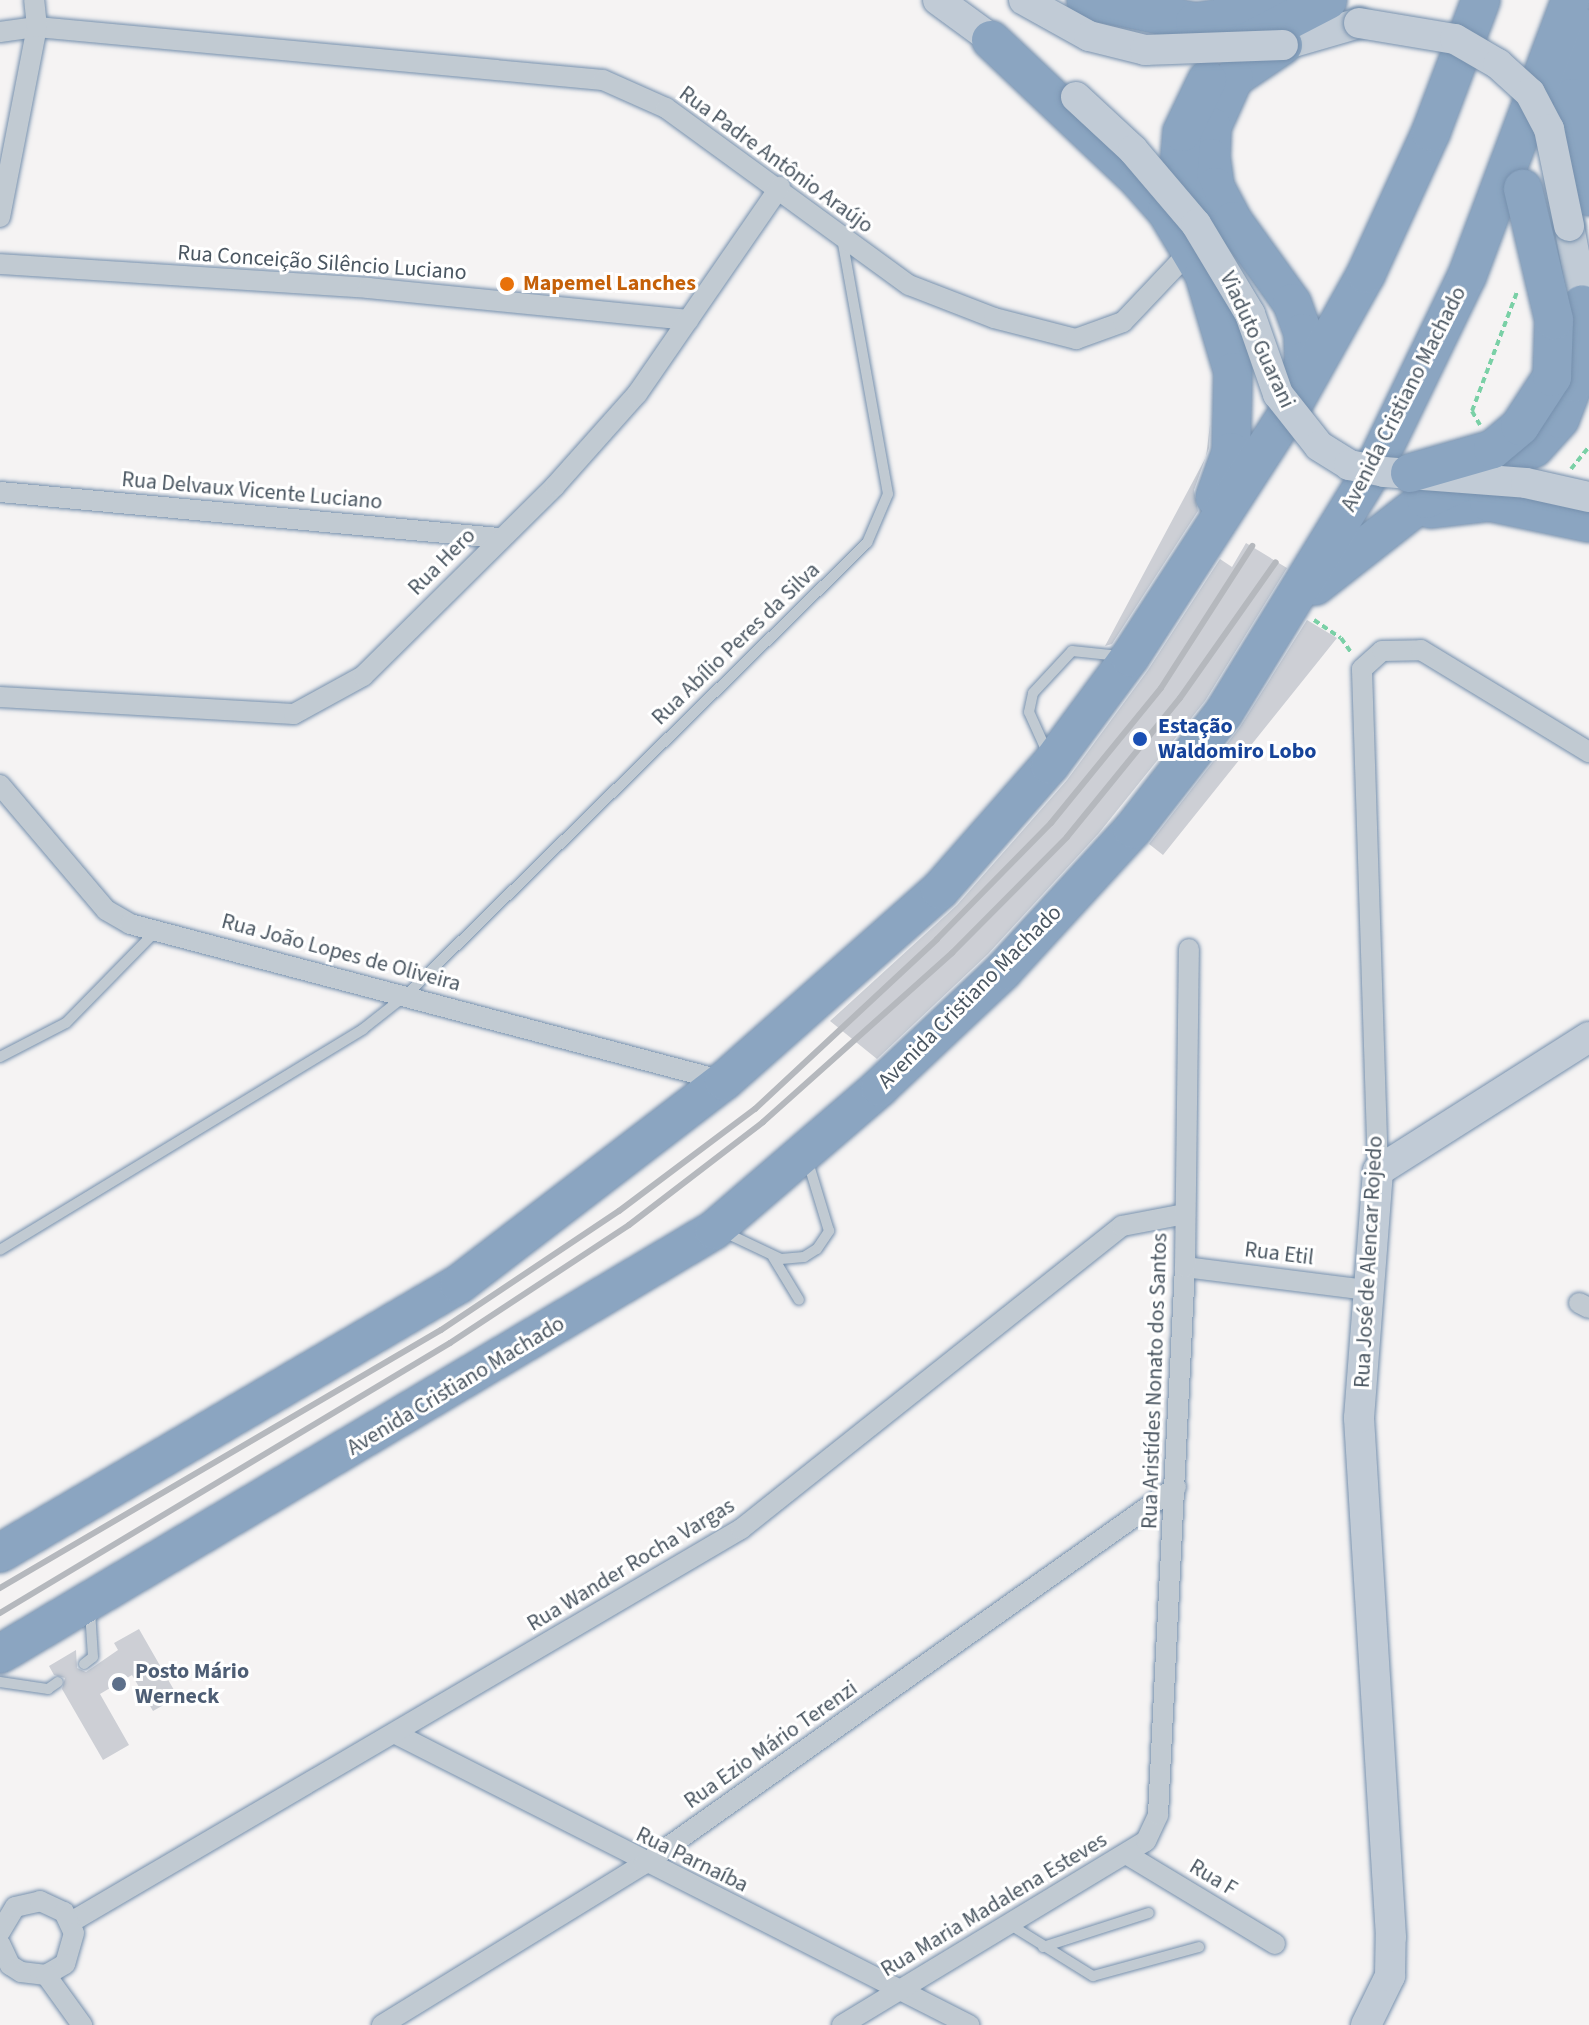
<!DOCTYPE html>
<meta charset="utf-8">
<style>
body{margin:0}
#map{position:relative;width:1589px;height:2025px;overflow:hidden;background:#f5f3f3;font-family:"Source Sans 3",sans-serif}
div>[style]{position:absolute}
.building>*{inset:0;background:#cdcfd5}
.path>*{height:4px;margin-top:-2px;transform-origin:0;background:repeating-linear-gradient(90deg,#7ad0a6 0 6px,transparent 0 10px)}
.roads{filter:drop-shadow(0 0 2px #7690ad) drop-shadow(0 0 2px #7690ad)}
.lane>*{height:10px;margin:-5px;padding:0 5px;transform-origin:5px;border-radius:5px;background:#c1cad2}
.street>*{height:20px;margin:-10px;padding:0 10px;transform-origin:10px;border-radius:10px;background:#c1cad2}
.secondary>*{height:30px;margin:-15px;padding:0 15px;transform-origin:15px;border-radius:15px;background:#c1cbd6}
.highway>*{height:38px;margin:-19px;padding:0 19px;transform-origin:19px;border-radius:19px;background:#8ba5c1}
.rail>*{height:6px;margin:-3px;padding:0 3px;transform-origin:3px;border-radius:3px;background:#b5b8bd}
.bridges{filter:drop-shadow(0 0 2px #7690ad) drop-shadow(0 0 2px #7690ad)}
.secondary-bridge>*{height:30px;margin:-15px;padding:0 15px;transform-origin:15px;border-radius:15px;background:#c1cbd6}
.highway-bridge>*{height:38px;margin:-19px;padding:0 19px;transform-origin:19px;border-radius:19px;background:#8ba5c1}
.dots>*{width:22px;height:22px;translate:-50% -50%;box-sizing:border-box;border:4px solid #fff;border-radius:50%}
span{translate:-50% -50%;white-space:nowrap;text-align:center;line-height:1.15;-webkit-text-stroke:6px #fff;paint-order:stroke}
.street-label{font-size:22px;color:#4a5661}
.food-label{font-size:22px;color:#c56008;font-weight:700}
.left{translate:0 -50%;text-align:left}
.transit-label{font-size:22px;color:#164399;font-weight:700}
.service-label{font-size:22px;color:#4e5e75;font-weight:700}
</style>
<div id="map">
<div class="building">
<div style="clip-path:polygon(1210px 424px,1209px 448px,1194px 490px,1198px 511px,1112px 644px,1105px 646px,1206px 457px)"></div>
<div style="clip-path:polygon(1246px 543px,1287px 568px,1205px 701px,1099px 833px,988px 954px,877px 1059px,830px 1021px,957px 905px,1067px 780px,1148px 670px,1220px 559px,1232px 567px)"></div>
<div style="clip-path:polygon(1307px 620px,1337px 638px,1163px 855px,1149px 844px,1240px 727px)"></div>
<div style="clip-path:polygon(139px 1629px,178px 1697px,153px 1711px,132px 1675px,100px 1694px,129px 1745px,103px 1760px,62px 1689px,65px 1678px,54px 1675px,49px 1666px,76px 1650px,77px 1668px,86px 1672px,118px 1650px,114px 1643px)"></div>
</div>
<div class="path">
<div style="left:1480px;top:425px;width:16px;rotate:-120deg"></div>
<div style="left:1472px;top:411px;width:127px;rotate:-69.3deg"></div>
<div style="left:1571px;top:469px;width:28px;rotate:-51deg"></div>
<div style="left:1314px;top:620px;width:32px;rotate:34deg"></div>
<div style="left:1341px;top:638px;width:19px;rotate:55deg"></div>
</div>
<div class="roads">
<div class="lane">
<div style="left:1048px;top:754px;width:46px;rotate:-114.3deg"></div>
<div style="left:1029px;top:712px;width:19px;rotate:-78deg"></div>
<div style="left:1033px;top:693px;width:57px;rotate:-47.1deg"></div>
<div style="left:1072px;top:651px;width:48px;rotate:5.9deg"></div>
<div style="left:0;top:1057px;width:74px;rotate:-27.3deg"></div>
<div style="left:66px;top:1023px;width:129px;rotate:-45.6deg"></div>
<div style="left:724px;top:1232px;width:63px;rotate:25.3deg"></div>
<div style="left:781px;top:1259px;width:23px;rotate:-5deg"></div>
<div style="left:804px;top:1257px;width:15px;rotate:-32deg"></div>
<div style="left:817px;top:1249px;width:22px;rotate:-56deg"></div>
<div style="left:829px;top:1231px;width:72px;rotate:-106.9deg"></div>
<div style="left:0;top:1250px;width:425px;rotate:-31.3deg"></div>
<div style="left:363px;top:1029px;width:55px;rotate:-38.3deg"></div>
<div style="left:406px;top:995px;width:646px;rotate:-44.44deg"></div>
<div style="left:867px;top:543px;width:53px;rotate:-66.8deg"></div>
<div style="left:888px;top:494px;width:259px;rotate:-100.2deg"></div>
<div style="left:773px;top:1257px;width:50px;rotate:58.8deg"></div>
<div style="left:84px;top:1664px;width:11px;rotate:-38deg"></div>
<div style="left:93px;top:1657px;width:46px;rotate:-93.7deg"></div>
<div style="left:0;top:1682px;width:49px;rotate:8.3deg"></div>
<div style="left:48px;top:1689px;width:12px;rotate:-35deg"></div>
<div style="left:1009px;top:1924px;width:99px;rotate:31.8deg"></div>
<div style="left:1093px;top:1976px;width:110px;rotate:-15.3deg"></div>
<div style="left:1043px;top:1947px;width:111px;rotate:-17.8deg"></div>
</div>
<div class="street">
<div style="left:0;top:32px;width:37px;rotate:-8deg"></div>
<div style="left:37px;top:27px;width:568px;rotate:5.35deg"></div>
<div style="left:603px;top:80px;width:69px;rotate:24deg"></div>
<div style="left:666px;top:108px;width:301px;rotate:36.1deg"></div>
<div style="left:909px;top:285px;width:91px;rotate:21.2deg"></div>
<div style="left:994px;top:318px;width:85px;rotate:14.4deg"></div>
<div style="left:1076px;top:339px;width:50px;rotate:-19.9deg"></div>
<div style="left:1123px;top:322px;width:100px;rotate:-46.6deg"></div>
<div style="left:0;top:217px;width:194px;rotate:-79deg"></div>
<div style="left:37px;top:27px;width:27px;rotate:-96deg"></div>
<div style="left:0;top:264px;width:369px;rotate:3.7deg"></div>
<div style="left:368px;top:288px;width:322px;rotate:5.7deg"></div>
<div style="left:0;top:492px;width:501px;rotate:5.27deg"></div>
<div style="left:0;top:697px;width:294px;rotate:3.3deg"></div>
<div style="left:294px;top:714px;width:79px;rotate:-28.8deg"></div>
<div style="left:363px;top:676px;width:270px;rotate:-44.7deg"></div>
<div style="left:555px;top:486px;width:123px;rotate:-48.3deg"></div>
<div style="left:637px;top:394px;width:252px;rotate:-55.4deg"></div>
<div style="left:0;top:785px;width:164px;rotate:49.7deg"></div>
<div style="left:106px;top:910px;width:28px;rotate:30deg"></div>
<div style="left:130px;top:924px;width:614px;rotate:14.81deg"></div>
<div style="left:1378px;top:1171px;width:502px;rotate:-91.83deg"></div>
<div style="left:1362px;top:669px;width:27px;rotate:-42deg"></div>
<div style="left:1382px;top:651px;width:39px;rotate:-1deg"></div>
<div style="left:1421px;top:650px;width:197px;rotate:31.3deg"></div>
<div style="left:1185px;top:1267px;width:184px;rotate:7.2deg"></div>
<div style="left:1579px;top:1303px;width:11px;rotate:27deg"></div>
<div style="left:396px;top:1734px;width:643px;rotate:26.92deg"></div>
<div style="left:1126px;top:1854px;width:174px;rotate:31.1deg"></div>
<div style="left:71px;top:1922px;width:777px;rotate:-30.39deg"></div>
<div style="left:741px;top:1529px;width:487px;rotate:-38.5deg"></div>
<div style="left:1122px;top:1226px;width:64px;rotate:-10.8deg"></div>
<div style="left:0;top:1932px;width:29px;rotate:-59deg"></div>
<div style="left:15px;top:1907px;width:26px;rotate:-13deg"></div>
<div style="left:40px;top:1901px;width:26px;rotate:25deg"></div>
<div style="left:64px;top:1912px;width:23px;rotate:65deg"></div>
<div style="left:74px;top:1933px;width:32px;rotate:106deg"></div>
<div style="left:65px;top:1964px;width:22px;rotate:150deg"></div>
<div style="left:46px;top:1975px;width:25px;rotate:-173deg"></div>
<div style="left:21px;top:1972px;width:13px;rotate:-148deg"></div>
<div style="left:10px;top:1965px;width:23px;rotate:-115deg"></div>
<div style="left:46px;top:1975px;width:62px;rotate:54.2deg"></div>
<div style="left:382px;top:2025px;width:308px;rotate:-31.6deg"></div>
<div style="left:644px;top:1864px;width:652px;rotate:-35.32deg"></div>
<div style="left:842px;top:2025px;width:355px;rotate:-31.2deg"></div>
<div style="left:1146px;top:1841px;width:29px;rotate:-65deg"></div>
<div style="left:1158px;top:1815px;width:549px;rotate:-87.18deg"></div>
<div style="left:1185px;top:1267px;width:318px;rotate:-89.3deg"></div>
</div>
<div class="secondary">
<div style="left:938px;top:0;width:87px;rotate:36.1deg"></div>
<div style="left:1283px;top:45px;width:79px;rotate:-16.1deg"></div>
<div style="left:1569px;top:226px;width:102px;rotate:79.2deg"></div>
<div style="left:1366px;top:2025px;width:55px;rotate:-63.9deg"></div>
<div style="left:1390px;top:1976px;width:39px;rotate:-89deg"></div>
<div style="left:1391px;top:1937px;width:520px;rotate:-93.53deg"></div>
<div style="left:1359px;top:1418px;width:248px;rotate:-85.6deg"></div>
<div style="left:1378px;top:1171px;width:250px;rotate:-32.4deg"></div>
</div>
<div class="highway">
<div style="left:1086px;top:0;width:111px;rotate:11.4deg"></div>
<div style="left:1195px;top:22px;width:95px;rotate:-8.5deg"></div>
<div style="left:1577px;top:25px;width:73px;rotate:93.9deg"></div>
<div style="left:1572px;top:98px;width:100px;rotate:80.3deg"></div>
<div style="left:991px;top:40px;width:202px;rotate:43.4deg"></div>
<div style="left:1138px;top:179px;width:44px;rotate:48.7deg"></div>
<div style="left:1167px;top:212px;width:72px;rotate:59.2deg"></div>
<div style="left:1204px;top:274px;width:102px;rotate:73.5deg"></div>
<div style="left:1233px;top:372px;width:80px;rotate:91.4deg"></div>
<div style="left:1231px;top:452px;width:48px;rotate:109.6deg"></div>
<div style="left:1245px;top:43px;width:93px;rotate:-27.4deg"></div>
<div style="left:1283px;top:45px;width:59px;rotate:146deg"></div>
<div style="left:1234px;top:78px;width:54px;rotate:114.2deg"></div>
<div style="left:1212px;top:127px;width:31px;rotate:92deg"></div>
<div style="left:1211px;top:158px;width:29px;rotate:82deg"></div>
<div style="left:1215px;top:187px;width:38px;rotate:62deg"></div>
<div style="left:1233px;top:221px;width:101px;rotate:54.3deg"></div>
<div style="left:1292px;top:303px;width:32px;rotate:70deg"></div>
<div style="left:1303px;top:333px;width:28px;rotate:88deg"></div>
<div style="left:1304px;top:361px;width:24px;rotate:107deg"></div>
<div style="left:1196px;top:224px;width:48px;rotate:-111.8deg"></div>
<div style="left:1178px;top:179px;width:47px;rotate:-85.1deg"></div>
<div style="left:1182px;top:132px;width:58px;rotate:-64.3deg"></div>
<div style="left:1431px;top:509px;width:58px;rotate:-6.9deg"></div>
<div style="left:1489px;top:502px;width:102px;rotate:11.9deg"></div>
<div style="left:1315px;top:586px;width:141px;rotate:-38.1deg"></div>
<div style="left:1426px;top:499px;width:119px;rotate:-25.3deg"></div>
<div style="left:1534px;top:448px;width:39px;rotate:-48deg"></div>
<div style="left:1560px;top:419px;width:39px;rotate:-69deg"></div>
<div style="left:1574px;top:383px;width:79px;rotate:-84.2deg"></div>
<div style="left:0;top:1553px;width:532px;rotate:-30.37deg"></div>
<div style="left:459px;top:1284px;width:334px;rotate:-37.5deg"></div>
<div style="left:724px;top:1081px;width:288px;rotate:-41.5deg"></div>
<div style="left:940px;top:890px;width:167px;rotate:-48.7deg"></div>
<div style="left:1050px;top:765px;width:134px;rotate:-53.5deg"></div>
<div style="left:1130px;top:657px;width:294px;rotate:-57.1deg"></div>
<div style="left:1290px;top:410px;width:156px;rotate:-60.8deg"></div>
<div style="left:1366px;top:274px;width:156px;rotate:-65.4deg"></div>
<div style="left:1431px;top:132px;width:141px;rotate:-69.3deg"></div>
<div style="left:0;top:1654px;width:830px;rotate:-30.7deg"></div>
<div style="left:714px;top:1230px;width:219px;rotate:-40.7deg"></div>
<div style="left:880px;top:1087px;width:169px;rotate:-43.3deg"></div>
<div style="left:1003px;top:971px;width:193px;rotate:-47.5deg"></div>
<div style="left:1133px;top:829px;width:146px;rotate:-52deg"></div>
<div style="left:1223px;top:714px;width:291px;rotate:-58.5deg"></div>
<div style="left:1375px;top:466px;width:211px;rotate:-64.2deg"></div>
<div style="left:1467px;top:276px;width:295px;rotate:-69.4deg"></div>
</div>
</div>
<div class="rail">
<div style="left:0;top:1588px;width:511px;rotate:-30.33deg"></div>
<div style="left:441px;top:1330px;width:214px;rotate:-33.8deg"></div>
<div style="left:619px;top:1211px;width:170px;rotate:-36.9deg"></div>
<div style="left:755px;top:1109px;width:249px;rotate:-43deg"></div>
<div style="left:937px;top:939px;width:163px;rotate:-45.5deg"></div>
<div style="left:1051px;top:823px;width:174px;rotate:-50.8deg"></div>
<div style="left:1161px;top:688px;width:169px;rotate:-57.3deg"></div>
<div style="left:0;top:1613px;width:525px;rotate:-30.96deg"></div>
<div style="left:450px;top:1343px;width:214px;rotate:-33.4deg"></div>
<div style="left:629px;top:1225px;width:169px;rotate:-37.5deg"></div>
<div style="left:763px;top:1122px;width:254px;rotate:-41.8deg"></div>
<div style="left:952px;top:953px;width:163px;rotate:-45.2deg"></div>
<div style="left:1067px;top:837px;width:179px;rotate:-50.9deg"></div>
<div style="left:1180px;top:698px;width:166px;rotate:-54.8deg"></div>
</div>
<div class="bridges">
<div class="secondary-bridge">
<div style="left:1024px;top:0;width:74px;rotate:29deg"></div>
<div style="left:1089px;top:36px;width:58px;rotate:14deg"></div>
<div style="left:1145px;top:50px;width:138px;rotate:-2.1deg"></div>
<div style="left:1359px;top:23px;width:97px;rotate:9.5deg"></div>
<div style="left:1455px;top:39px;width:50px;rotate:30.2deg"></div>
<div style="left:1498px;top:64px;width:43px;rotate:42.2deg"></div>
<div style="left:1530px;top:93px;width:41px;rotate:62.2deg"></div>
<div style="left:1549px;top:129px;width:99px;rotate:78.3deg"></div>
<div style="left:1076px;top:97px;width:78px;rotate:42.9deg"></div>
<div style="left:1133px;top:150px;width:97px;rotate:49.6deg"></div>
<div style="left:1196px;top:224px;width:105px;rotate:59deg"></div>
<div style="left:1250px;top:314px;width:85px;rotate:70.7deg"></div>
<div style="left:1278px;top:394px;width:66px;rotate:51.7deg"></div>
<div style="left:1319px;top:446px;width:36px;rotate:32deg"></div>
<div style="left:1349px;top:465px;width:36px;rotate:11deg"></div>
<div style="left:1384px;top:472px;width:142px;rotate:4.4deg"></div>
<div style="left:1526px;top:483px;width:65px;rotate:12.5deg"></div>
</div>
<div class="highway-bridge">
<div style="left:1410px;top:473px;width:86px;rotate:-16.1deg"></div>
<div style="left:1493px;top:449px;width:35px;rotate:-40deg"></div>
<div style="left:1520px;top:426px;width:59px;rotate:-56.9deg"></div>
<div style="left:1552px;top:377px;width:57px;rotate:-88deg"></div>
<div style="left:1554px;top:320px;width:135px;rotate:-103.3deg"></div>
</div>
</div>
<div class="dots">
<div style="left:507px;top:284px;background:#e8710a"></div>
<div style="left:1140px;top:739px;background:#1a4fb4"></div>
<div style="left:119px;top:1684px;background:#5c6f8a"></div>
</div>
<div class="street-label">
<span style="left:776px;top:160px;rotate:36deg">Rua Padre Antônio Araújo</span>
<span style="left:322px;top:263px;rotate:4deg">Rua Conceição Silêncio Luciano</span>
<span style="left:1257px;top:340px;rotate:65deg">Viaduto Guarani</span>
<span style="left:1404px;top:399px;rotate:-63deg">Avenida Cristiano Machado</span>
<span style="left:252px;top:491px;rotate:5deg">Rua Delvaux Vicente Luciano</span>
<span style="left:442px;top:562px;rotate:-45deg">Rua Hero</span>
<span style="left:736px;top:644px;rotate:-44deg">Rua Abílio Peres da Silva</span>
<span style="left:341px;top:953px;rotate:15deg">Rua João Lopes de Oliveira</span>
<span style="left:970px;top:997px;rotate:-45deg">Avenida Cristiano Machado</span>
<span style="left:1279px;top:1254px;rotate:7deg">Rua Etil</span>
<span style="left:1369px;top:1262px;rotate:-87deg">Rua José de Alencar Rojedo</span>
<span style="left:1155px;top:1381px;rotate:-88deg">Rua Aristídes Nonato dos Santos</span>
<span style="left:456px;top:1386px;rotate:-31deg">Avenida Cristiano Machado</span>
<span style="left:631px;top:1565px;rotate:-31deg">Rua Wander Rocha Vargas</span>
<span style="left:771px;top:1745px;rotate:-35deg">Rua Ezio Mário Terenzi</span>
<span style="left:692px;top:1860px;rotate:26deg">Rua Parnaíba</span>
<span style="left:1213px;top:1878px;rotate:31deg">Rua F</span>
<span style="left:994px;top:1905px;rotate:-31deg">Rua Maria Madalena Esteves</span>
</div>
<div class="food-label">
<span class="left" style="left:523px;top:284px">Mapemel Lanches</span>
</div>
<div class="transit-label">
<span class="left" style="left:1158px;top:739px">Estação<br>Waldomiro Lobo</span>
</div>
<div class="service-label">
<span class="left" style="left:135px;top:1684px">Posto Mário<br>Werneck</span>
</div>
</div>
